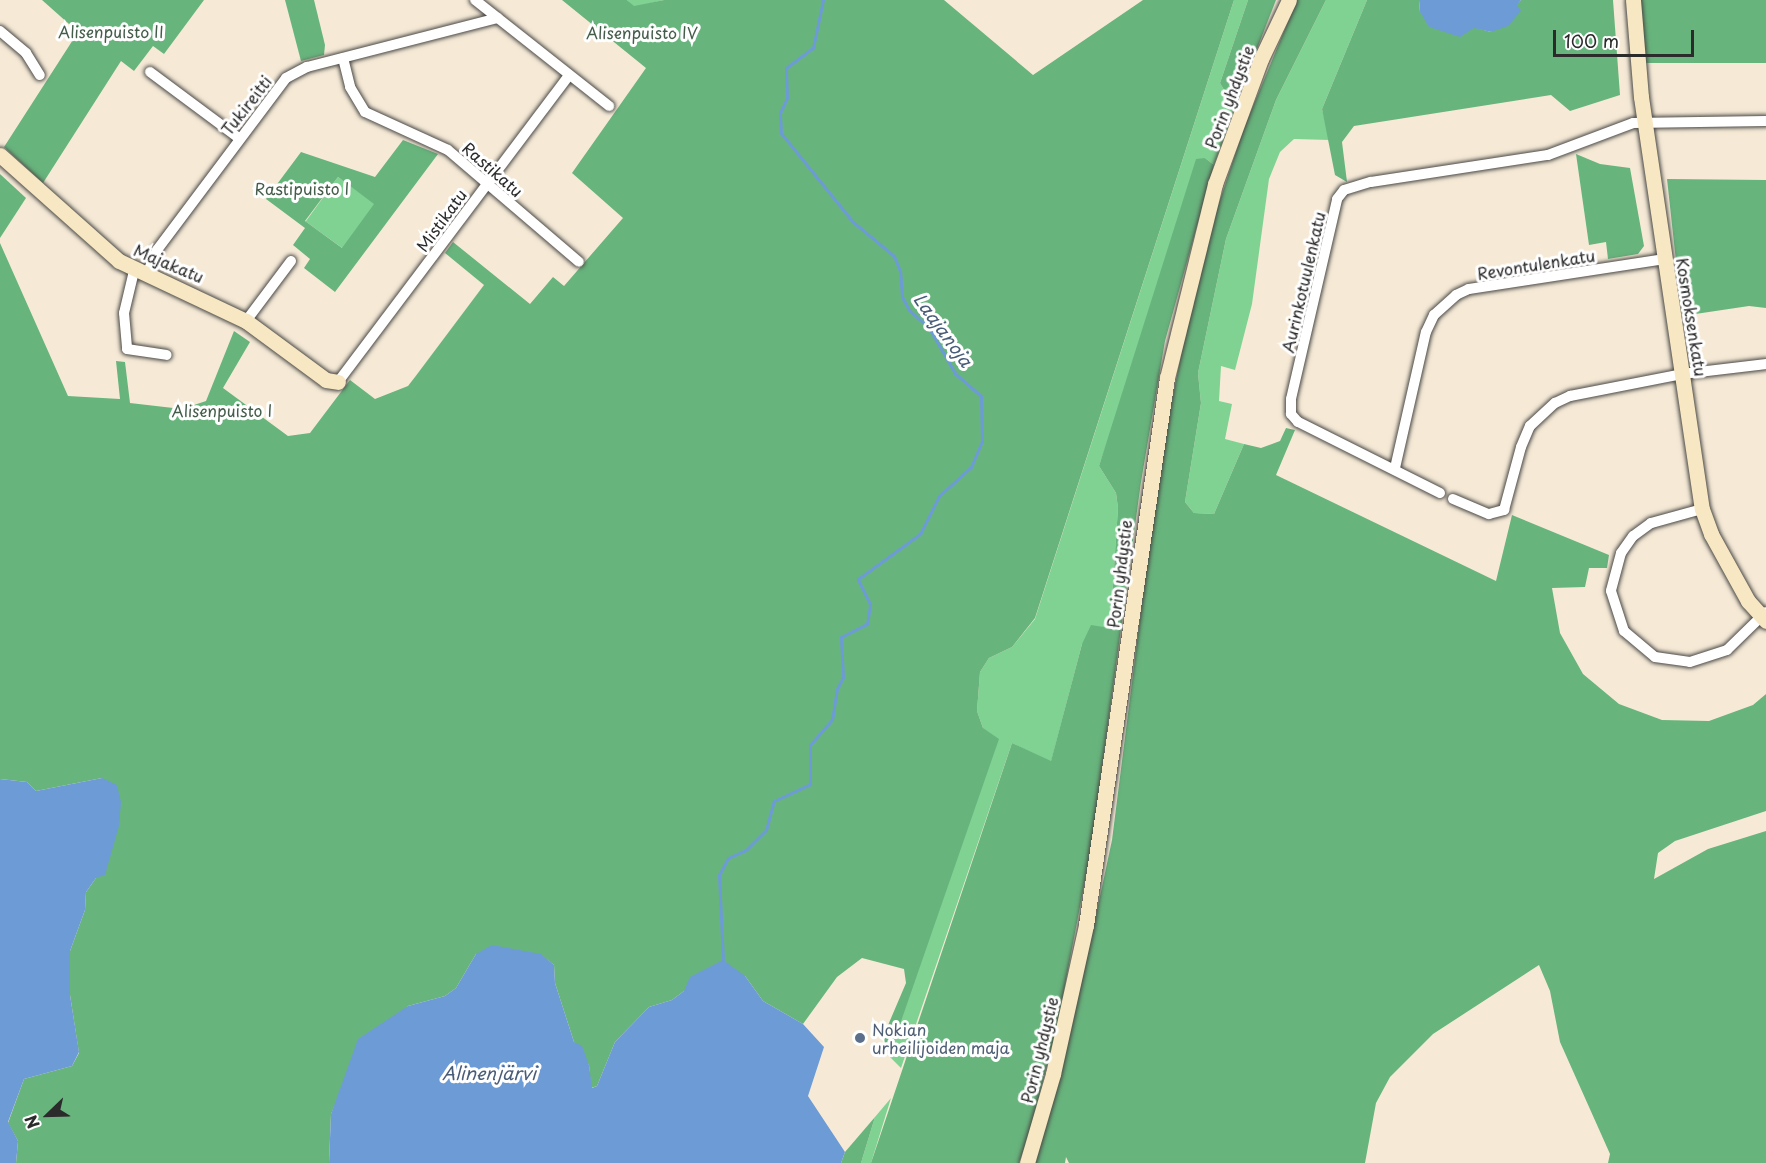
<!DOCTYPE html>
<meta charset="utf-8">
<style>
body{margin:0}
#map{position:relative;width:1766px;height:1163px;overflow:hidden;background:#f6ead7;font-family:"Playpen Sans",sans-serif}
div>[style]{position:absolute}
.green>*{inset:0;background:#80d293;transform-origin:0 0}
.forest>*{inset:0;background:#68b47d;transform-origin:0 0}
.water>*{inset:0;background:#6d9bd6}
.stream>*{height:3px;margin:-1.5px;padding:0 1.5px;transform-origin:1.5px;border-radius:1.5px;background:#6d9bd6}
.roads{filter:drop-shadow(0 0 2px #494845) drop-shadow(0 0 2px #494845)}
.street>*{height:10px;margin:-5px;padding:0 5px;transform-origin:5px;border-radius:5px;background:#fff}
.secondary>*{height:15px;margin:-7.5px;padding:0 7.5px;transform-origin:7.5px;border-radius:7.5px;background:#f7e8c3}
.dots>*{width:16px;height:16px;translate:-50% -50%;box-sizing:border-box;border:3px solid #fff;border-radius:50%}
span{translate:-50% -50%;white-space:nowrap;text-align:center;line-height:1.15;-webkit-text-stroke:6px #fff;paint-order:stroke}
.park-label{font-size:16px;color:#445d4a}
.street-label{font-size:16px;color:#2b2b2b}
.service-label{font-size:16px;color:#4e5e75}
.left{translate:0 -50%;text-align:left}
.water-label{font-size:18px;color:#495d78;font-style:italic}
.north{position:absolute;left:18px;top:1085px;width:60px;height:60px;-webkit-text-stroke:4px #fff;paint-order:stroke;rotate:247deg;font-size:16px;font-weight:700;line-height:24px;text-align:center;color:#2b2b2b}
.north::after{content:'';display:block;margin:auto;width:21px;height:27px;background:#2b2b2b;clip-path:polygon(50% 0,100% 100%,50% 72%,0 100%)}
.scale{position:absolute;left:1553px;top:30px;width:141px;height:27px;box-sizing:border-box;border:3px solid #2b2b2b;border-top:0;padding-left:8px;font-size:18px;line-height:21px;white-space:nowrap;color:#2b2b2b;-webkit-text-stroke:4px #fff;paint-order:stroke}
</style>
<div id="map">
<div class="green">
<div style="clip-path:polygon(627px 0,664px 0,634px 7px)"></div>
<div style="clip-path:polygon(1234px 0,1248px 0,1220px 83px,1224px 90px,1241px 90px,1214px 165px,1205px 158px,1099px 466px,1116px 493px,1118px 508px,1110px 629px,1082px 644px,1051px 762px,1012px 743px,901px 1068px,889px 1056px,983px 728px,977px 711px,980px 672px,989px 658px,1012px 647px,1035px 619px)"></div>
<div style="clip-path:polygon(1326px 0,1367px 0,1322px 109px,1330px 140px,1294px 139px,1280px 152px,1269px 179px,1252px 304px,1235px 370px,1221px 366px,1219px 401px,1232px 404px,1225px 439px,1244px 444px,1214px 514px,1194px 513px,1185px 502px,1201px 403px,1198px 373px,1226px 239px,1276px 100px)"></div>
<div style="left:338px;top:177px;width:46px;height:55px;rotate:36deg"></div>
<div style="clip-path:polygon(891px 1098px,871px 1163px,861px 1163px,875px 1117px)"></div>
</div>
<div class="forest">
<div style="clip-path:polygon(42px 0,204px 0,164px 54px,153px 46px,134px 71px,121px 61px,43px 183px,4px 147px,78px 32px)"></div>
<div style="clip-path:polygon(285px 0,314px 0,325px 45px,324px 55px,301px 61px)"></div>
<div style="clip-path:polygon(562px 0,627px 0,634px 6px,664px 0,944px 0,1033px 75px,1143px 0,1234px 0,1035px 618px,1012px 647px,989px 658px,980px 672px,977px 711px,983px 728px,999px 739px,889px 1056px,883px 1037px,906px 983px,904px 969px,862px 958px,837px 977px,803px 1024px,763px 1001px,745px 976px,684px 991px,672px 1000px,649px 1007px,615px 1042px,597px 1086px,591px 1088px,589px 1065px,574px 1042px,555px 983px,554px 965px,540px 954px,476px 954px,456px 988px,445px 996px,408px 1006px,345px 1081px,331px 1114px,329px 1163px,16px 1163px,18px 1141px,8px 1123px,24px 1079px,72px 1066px,79px 1053px,70px 995px,70px 951px,85px 910px,86px 892px,96px 878px,102px 778px,36px 791px,27px 782px,0 779px,0 243px,68px 396px,120px 399px,116px 361px,125px 362px,130px 403px,182px 409px,206px 401px,234px 331px,250px 342px,223px 388px,288px 436px,310px 433px,350px 380px,375px 399px,408px 386px,415px 377px,484px 285px,445px 253px,453px 242px,530px 304px,553px 277px,564px 286px,623px 218px,572px 173px,646px 68px)"></div>
<div style="clip-path:polygon(1248px 0,1276px 0,1241px 90px,1224px 90px,1220px 83px)"></div>
<div style="clip-path:polygon(1297px 0,1326px 0,1276px 100px,1226px 239px,1198px 373px,1201px 403px,1185px 502px,1194px 513px,1214px 514px,1244px 444px,1261px 448px,1280px 441px,1286px 428px,1295px 430px,1276px 475px,1496px 581px,1512px 515px,1609px 555px,1607px 568px,1589px 568px,1585px 587px,1552px 588px,1560px 633px,1583px 674px,1619px 704px,1662px 720px,1709px 721px,1753px 705px,1766px 694px,1766px 811px,1675px 841px,1658px 853px,1654px 879px,1708px 849px,1766px 831px,1766px 1163px,1608px 1163px,1610px 1154px,1560px 1042px,1550px 991px,1539px 965px,1433px 1034px,1390px 1077px,1376px 1103px,1365px 1163px,1069px 1163px,1066px 1157px,1065px 1163px,1035px 1163px,1083px 976px,1112px 840px,1160px 461px,1188px 320px,1211px 227px,1244px 128px)"></div>
<div style="clip-path:polygon(1367px 0,1419px 0,1420px 12px,1491px 32px,1521px 0,1613px 0,1620px 95px,1570px 111px,1551px 95px,1354px 126px,1342px 142px,1347px 182px,1335px 175px,1322px 109px)"></div>
<div style="left:1641px;top:0;width:125px;height:63px"></div>
<div style="clip-path:polygon(evenodd,403px 140px,438px 154px,335px 292px,304px 268px,310px 259px,293px 245px,305px 228px,266px 199px,301px 152px,375px 177px,403px 140px,338px 177px,374px 204px,342px 248px,305px 221px,338px 177px)"></div>
<div style="clip-path:polygon(1576px 154px,1600px 164px,1630px 168px,1644px 246px,1638px 254px,1608px 259px,1606px 242px,1589px 245px)"></div>
<div style="clip-path:polygon(1205px 158px,1214px 165px,1165px 341px,1141px 482px,1091px 849px,1058px 1022px,1030px 1132px,1019px 1163px,871px 1163px,1012px 743px,1051px 761px,1082px 644px,1091px 625px,1110px 628px,1118px 508px,1116px 493px,1099px 466px,1196px 159px)"></div>
<div style="clip-path:polygon(0 174px,26px 198px,0 238px)"></div>
<div style="clip-path:polygon(1667px 179px,1766px 180px,1766px 308px,1749px 306px,1682px 316px)"></div>
<div style="clip-path:polygon(875px 1117px,861px 1163px,841px 1163px,845px 1152px)"></div>
</div>
<div class="water">
<div style="clip-path:polygon(1419px 0,1521px 0,1517px 5px,1521px 11px,1508px 26px,1491px 32px,1474px 28px,1460px 37px,1429px 27px,1420px 12px)"></div>
<div style="clip-path:polygon(102px 778px,117px 785px,121px 802px,119px 826px,105px 875px,96px 878px,86px 892px,85px 910px,70px 951px,70px 995px,79px 1052px,72px 1066px,24px 1079px,8px 1122px,18px 1141px,16px 1163px,0 1163px,0 779px,27px 782px,36px 791px)"></div>
<div style="clip-path:polygon(492px 945px,541px 954px,554px 965px,555px 983px,574px 1042px,582px 1046px,589px 1065px,592px 1088px,597px 1086px,615px 1042px,649px 1007px,672px 1000px,684px 991px,690px 977px,723px 960px,745px 976px,763px 1001px,803px 1024px,824px 1047px,808px 1096px,845px 1152px,841px 1163px,329px 1163px,331px 1114px,358px 1039px,408px 1006px,445px 996px,456px 988px,476px 954px)"></div>
</div>
<div class="stream">
<div style="left:723px;top:960px;width:85px;rotate:-92.7deg"></div>
<div style="left:719px;top:875px;width:19px;rotate:-62deg"></div>
<div style="left:728px;top:858px;width:20px;rotate:-24deg"></div>
<div style="left:746px;top:850px;width:28px;rotate:-45deg"></div>
<div style="left:766px;top:830px;width:30px;rotate:-75deg"></div>
<div style="left:774px;top:801px;width:40px;rotate:-25deg"></div>
<div style="left:810px;top:784px;width:39px;rotate:-90deg"></div>
<div style="left:810px;top:745px;width:33px;rotate:-49deg"></div>
<div style="left:832px;top:720px;width:31px;rotate:-81deg"></div>
<div style="left:837px;top:689px;width:13px;rotate:-63deg"></div>
<div style="left:843px;top:677px;width:40px;rotate:-92.9deg"></div>
<div style="left:841px;top:637px;width:29px;rotate:-27deg"></div>
<div style="left:867px;top:624px;width:20px;rotate:-81deg"></div>
<div style="left:870px;top:604px;width:28px;rotate:-116deg"></div>
<div style="left:858px;top:579px;width:77px;rotate:-36deg"></div>
<div style="left:920px;top:534px;width:42px;rotate:-63.4deg"></div>
<div style="left:939px;top:496px;width:43px;rotate:-42.2deg"></div>
<div style="left:971px;top:467px;width:28px;rotate:-67deg"></div>
<div style="left:982px;top:441px;width:45px;rotate:-91.3deg"></div>
<div style="left:981px;top:396px;width:35px;rotate:-139deg"></div>
<div style="left:955px;top:373px;width:52px;rotate:-120deg"></div>
<div style="left:929px;top:328px;width:27px;rotate:-138deg"></div>
<div style="left:909px;top:310px;width:15px;rotate:-118deg"></div>
<div style="left:902px;top:297px;width:26px;rotate:-94deg"></div>
<div style="left:900px;top:271px;width:16px;rotate:-112deg"></div>
<div style="left:894px;top:256px;width:53px;rotate:-140.3deg"></div>
<div style="left:853px;top:222px;width:114px;rotate:-129deg"></div>
<div style="left:781px;top:133px;width:20px;rotate:-93deg"></div>
<div style="left:780px;top:113px;width:17px;rotate:-65deg"></div>
<div style="left:787px;top:98px;width:30px;rotate:-92deg"></div>
<div style="left:786px;top:68px;width:34px;rotate:-37deg"></div>
<div style="left:813px;top:48px;width:49px;rotate:-78.2deg"></div>
</div>
<div class="roads">
<div class="street">
<div style="left:475px;top:0;width:171px;rotate:38.3deg"></div>
<div style="left:0;top:31px;width:34px;rotate:40deg"></div>
<div style="left:26px;top:53px;width:26px;rotate:58deg"></div>
<div style="left:343px;top:58px;width:30px;rotate:76deg"></div>
<div style="left:350px;top:87px;width:29px;rotate:59deg"></div>
<div style="left:365px;top:112px;width:91px;rotate:24.6deg"></div>
<div style="left:448px;top:150px;width:172px;rotate:40.5deg"></div>
<div style="left:150px;top:72px;width:111px;rotate:36.6deg"></div>
<div style="left:134px;top:271px;width:43px;rotate:103.4deg"></div>
<div style="left:124px;top:313px;width:36px;rotate:85deg"></div>
<div style="left:127px;top:349px;width:40px;rotate:8.5deg"></div>
<div style="left:147px;top:274px;width:26px;rotate:-67deg"></div>
<div style="left:157px;top:250px;width:215px;rotate:-53.1deg"></div>
<div style="left:286px;top:78px;width:24px;rotate:-28deg"></div>
<div style="left:307px;top:67px;width:197px;rotate:-14.4deg"></div>
<div style="left:246px;top:321px;width:75px;rotate:-53.1deg"></div>
<div style="left:338px;top:382px;width:384px;rotate:-53deg"></div>
<div style="left:1395px;top:468px;width:139px;rotate:-77.2deg"></div>
<div style="left:1426px;top:332px;width:19px;rotate:-65deg"></div>
<div style="left:1434px;top:315px;width:30px;rotate:-42deg"></div>
<div style="left:1456px;top:295px;width:14px;rotate:-25deg"></div>
<div style="left:1469px;top:289px;width:198px;rotate:-8.7deg"></div>
<div style="left:1440px;top:493px;width:159px;rotate:-153.4deg"></div>
<div style="left:1298px;top:422px;width:11px;rotate:-131deg"></div>
<div style="left:1291px;top:414px;width:15px;rotate:-90deg"></div>
<div style="left:1291px;top:399px;width:205px;rotate:-77deg"></div>
<div style="left:1337px;top:199px;width:11px;rotate:-52deg"></div>
<div style="left:1344px;top:190px;width:28px;rotate:-17deg"></div>
<div style="left:1371px;top:182px;width:179px;rotate:-8.7deg"></div>
<div style="left:1548px;top:155px;width:91px;rotate:-20.6deg"></div>
<div style="left:1633px;top:123px;width:133px;rotate:-0.9deg"></div>
<div style="left:1453px;top:499px;width:39px;rotate:23deg"></div>
<div style="left:1489px;top:514px;width:16px;rotate:-15deg"></div>
<div style="left:1504px;top:510px;width:65px;rotate:-74.9deg"></div>
<div style="left:1521px;top:447px;width:23px;rotate:-67deg"></div>
<div style="left:1530px;top:426px;width:34px;rotate:-43deg"></div>
<div style="left:1555px;top:403px;width:17px;rotate:-25deg"></div>
<div style="left:1570px;top:396px;width:114px;rotate:-11.1deg"></div>
<div style="left:1682px;top:374px;width:85px;rotate:-6.8deg"></div>
<div style="left:1702px;top:509px;width:53px;rotate:164.6deg"></div>
<div style="left:1651px;top:523px;width:22px;rotate:144deg"></div>
<div style="left:1633px;top:536px;width:21px;rotate:125deg"></div>
<div style="left:1621px;top:553px;width:39px;rotate:105deg"></div>
<div style="left:1611px;top:591px;width:42px;rotate:72deg"></div>
<div style="left:1624px;top:631px;width:40px;rotate:40deg"></div>
<div style="left:1655px;top:657px;width:35px;rotate:8deg"></div>
<div style="left:1690px;top:662px;width:39px;rotate:-18deg"></div>
<div style="left:1727px;top:650px;width:54px;rotate:-44.3deg"></div>
</div>
<div class="secondary">
<div style="left:1633px;top:0;width:97px;rotate:85.3deg"></div>
<div style="left:1641px;top:97px;width:416px;rotate:81.6deg"></div>
<div style="left:1702px;top:509px;width:27px;rotate:70deg"></div>
<div style="left:1711px;top:534px;width:77px;rotate:61.1deg"></div>
<div style="left:1748px;top:601px;width:27px;rotate:48deg"></div>
<div style="left:0;top:155px;width:159px;rotate:41.7deg"></div>
<div style="left:119px;top:261px;width:140px;rotate:25.3deg"></div>
<div style="left:246px;top:321px;width:99px;rotate:36.4deg"></div>
<div style="left:326px;top:380px;width:12px;rotate:9deg"></div>
<div style="left:1027px;top:1163px;width:93px;rotate:-73.7deg"></div>
<div style="left:1053px;top:1074px;width:153px;rotate:-77.5deg"></div>
<div style="left:1086px;top:925px;width:553px;rotate:-81.58deg"></div>
<div style="left:1167px;top:378px;width:200px;rotate:-76.1deg"></div>
<div style="left:1215px;top:184px;width:133px;rotate:-69.8deg"></div>
<div style="left:1261px;top:59px;width:65px;rotate:-64.6deg"></div>
</div>
</div>
<div class="dots">
<div style="left:860px;top:1038px;background:#5c6f8a"></div>
</div>
<div class="park-label">
<span style="left:111px;top:31px">Alisenpuisto II</span>
<span style="left:642px;top:32px">Alisenpuisto IV</span>
<span style="left:302px;top:188px">Rastipuisto I</span>
<span style="left:222px;top:410px">Alisenpuisto I</span>
</div>
<div class="street-label">
<span style="left:1229px;top:97px;rotate:-69deg">Porin yhdystie</span>
<span style="left:246px;top:105px;rotate:-52deg">Tukireitti</span>
<span style="left:493px;top:169px;rotate:41deg">Rastikatu</span>
<span style="left:441px;top:220px;rotate:-54deg">Mistikatu</span>
<span style="left:169px;top:263px;rotate:23deg">Majakatu</span>
<span style="left:1536px;top:264px;rotate:-9deg">Revontulenkatu</span>
<span style="left:1303px;top:282px;rotate:-77deg">Aurinkotuulenkatu</span>
<span style="left:1692px;top:317px;rotate:81deg">Kosmoksenkatu</span>
<span style="left:1119px;top:574px;rotate:-83deg">Porin yhdystie</span>
<span style="left:1039px;top:1050px;rotate:-76deg">Porin yhdystie</span>
</div>
<div class="service-label">
<span class="left" style="left:872px;top:1038px">Nokian<br>urheilijoiden maja</span>
</div>
<div class="water-label">
<span style="left:943px;top:330px;rotate:54deg">Laajanoja</span>
<span style="left:489px;top:1073px">Alinenjärvi</span>
</div>
<div class="north">N</div>
<div class="scale">100 m</div>
</div>
